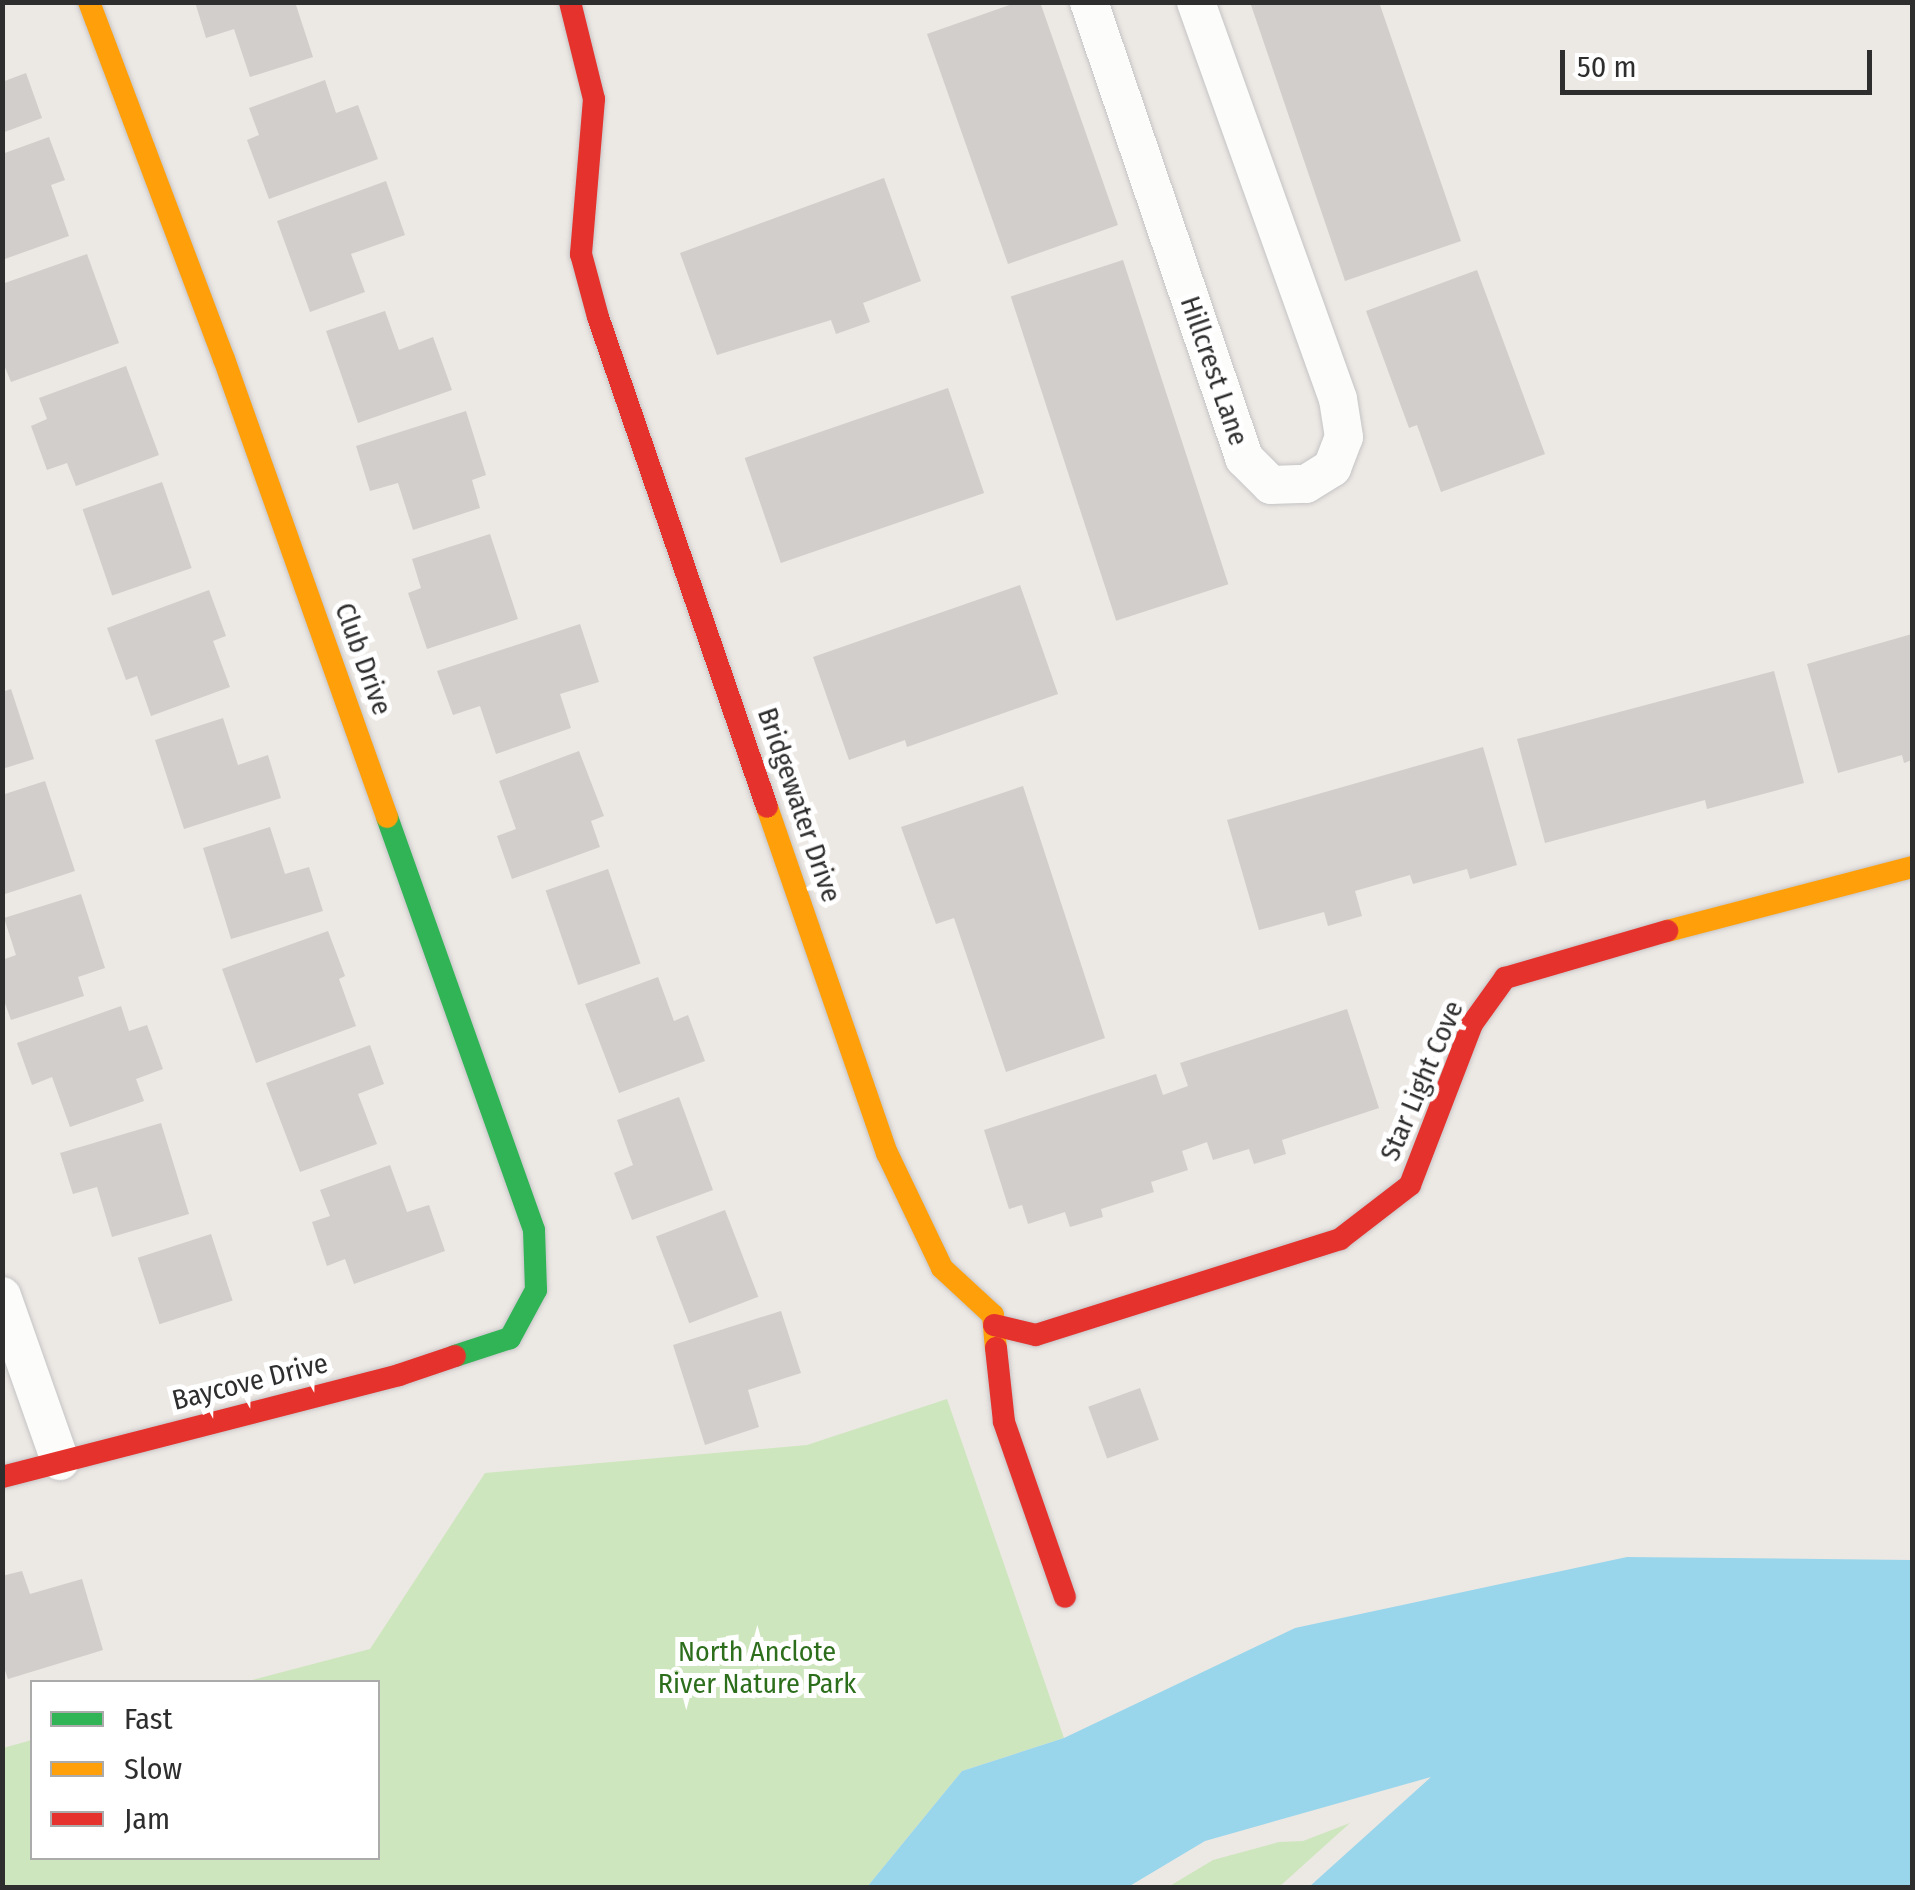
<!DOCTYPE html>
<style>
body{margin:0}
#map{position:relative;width:1915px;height:1890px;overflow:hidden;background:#ece8e4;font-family:"Fira Sans Condensed",sans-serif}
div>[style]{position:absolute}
.green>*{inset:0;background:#cee6be}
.water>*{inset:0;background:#99d6ec}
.building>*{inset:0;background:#d1cecb;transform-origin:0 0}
.roads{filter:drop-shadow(0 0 2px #c5c4c5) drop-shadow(0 0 2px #c5c4c5)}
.street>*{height:38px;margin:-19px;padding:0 19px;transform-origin:19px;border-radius:19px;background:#fcfcfb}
.fast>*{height:22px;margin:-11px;padding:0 11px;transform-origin:11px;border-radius:11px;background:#30b455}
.slow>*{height:22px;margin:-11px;padding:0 11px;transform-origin:11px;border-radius:11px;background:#ff9f0a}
.jam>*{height:22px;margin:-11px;padding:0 11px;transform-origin:11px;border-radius:11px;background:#e5322d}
span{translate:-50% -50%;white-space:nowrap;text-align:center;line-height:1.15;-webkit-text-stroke:10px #fff;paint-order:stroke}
.street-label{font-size:28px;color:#2e2e2e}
.park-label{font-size:28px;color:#2c6e1b}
.frame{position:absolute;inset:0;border:5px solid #2e2e2e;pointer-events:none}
.legend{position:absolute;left:30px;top:1680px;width:350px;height:180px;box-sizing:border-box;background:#fff;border:2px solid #ababab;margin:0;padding:12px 18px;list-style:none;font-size:30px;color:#2e2e2e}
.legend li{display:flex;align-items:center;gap:20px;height:50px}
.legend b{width:50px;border:2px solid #ababab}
.scale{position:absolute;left:1560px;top:50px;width:312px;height:45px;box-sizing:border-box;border:5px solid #2e2e2e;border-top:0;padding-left:12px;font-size:30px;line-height:35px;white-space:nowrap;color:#2e2e2e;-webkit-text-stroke:8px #fff;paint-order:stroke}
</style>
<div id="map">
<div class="green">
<div style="clip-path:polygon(947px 1399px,1064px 1738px,962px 1771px,867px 1887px,3px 1888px,3px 1748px,32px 1740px,32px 1858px,378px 1858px,378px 1682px,245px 1682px,370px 1649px,485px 1473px,807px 1445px)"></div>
<div style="clip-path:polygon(1350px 1823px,1279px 1887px,1168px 1887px,1213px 1860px,1279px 1842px,1303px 1841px)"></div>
</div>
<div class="water">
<div style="clip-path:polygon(1627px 1557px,1912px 1560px,1912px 1887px,1309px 1887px,1431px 1777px,1205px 1841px,1128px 1887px,867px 1887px,962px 1771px,1064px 1738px,1295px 1628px)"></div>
</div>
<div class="building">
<div style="clip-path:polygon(195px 2px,295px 2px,313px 57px,250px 77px,234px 29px,206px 38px)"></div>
<div style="clip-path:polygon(1018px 2px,1040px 2px,1118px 225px,1008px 264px,927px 34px)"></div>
<div style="clip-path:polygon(1250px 2px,1379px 2px,1461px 241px,1345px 281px)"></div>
<div style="clip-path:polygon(26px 73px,42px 118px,2px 133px,2px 82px)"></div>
<div style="clip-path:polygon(325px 80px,336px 113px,358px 105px,378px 159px,269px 199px,247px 140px,259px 135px,249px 108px)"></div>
<div style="clip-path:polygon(49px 137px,65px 180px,51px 185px,69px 236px,2px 260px,2px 154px)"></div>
<div style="clip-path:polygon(884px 178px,921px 281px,863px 303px,870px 322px,836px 334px,831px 320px,717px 355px,680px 253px)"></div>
<div style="clip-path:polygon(386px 181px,405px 235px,351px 254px,365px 292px,310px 312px,277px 221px)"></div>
<div style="clip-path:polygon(87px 254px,119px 343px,11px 382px,2px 360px,2px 284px)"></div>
<div style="left:1123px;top:260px;width:341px;height:118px;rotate:72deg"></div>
<div style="clip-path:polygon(1477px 270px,1545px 454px,1441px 492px,1417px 425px,1409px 428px,1366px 311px)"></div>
<div style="clip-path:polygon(385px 311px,399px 350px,433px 337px,452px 390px,358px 423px,326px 331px)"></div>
<div style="clip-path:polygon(126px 366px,159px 455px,76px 486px,67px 463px,47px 470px,31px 426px,47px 419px,39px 398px)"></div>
<div style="left:948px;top:388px;width:111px;height:215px;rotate:71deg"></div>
<div style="clip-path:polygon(466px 411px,486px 475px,472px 480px,480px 508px,413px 530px,398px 483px,370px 491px,356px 446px)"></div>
<div style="left:162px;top:482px;width:91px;height:84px;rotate:71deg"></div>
<div style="clip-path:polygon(490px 534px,518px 619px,427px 649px,408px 593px,421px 588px,412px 559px)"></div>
<div style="clip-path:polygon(1020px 585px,1058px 694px,907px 747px,905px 740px,849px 760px,813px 657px)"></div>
<div style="clip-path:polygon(209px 590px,226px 636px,213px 641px,230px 687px,151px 716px,137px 676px,126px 680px,107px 628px)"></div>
<div style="clip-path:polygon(580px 624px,599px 682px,560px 694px,571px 728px,496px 754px,480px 706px,453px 715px,437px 671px)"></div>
<div style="clip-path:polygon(1912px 634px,1912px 760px,1904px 763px,1902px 755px,1838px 773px,1807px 664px)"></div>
<div style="clip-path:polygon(1774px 671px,1804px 783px,1707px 809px,1705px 800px,1545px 843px,1517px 739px)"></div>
<div style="clip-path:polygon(11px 689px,34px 759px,2px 769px,2px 692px)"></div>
<div style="clip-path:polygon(223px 718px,238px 765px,268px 755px,281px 798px,184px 829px,155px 740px)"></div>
<div style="clip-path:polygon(1483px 747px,1517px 865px,1470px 879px,1467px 869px,1413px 884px,1410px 875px,1355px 891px,1362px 916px,1328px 926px,1324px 912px,1259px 930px,1227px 820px)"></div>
<div style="clip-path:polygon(579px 751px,604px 816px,591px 821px,600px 847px,512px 879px,497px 836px,516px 829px,499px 781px)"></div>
<div style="clip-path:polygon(45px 781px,75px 871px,2px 895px,2px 795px)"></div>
<div style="clip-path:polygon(1023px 786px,1105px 1038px,1006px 1072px,954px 918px,936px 924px,901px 827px)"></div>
<div style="clip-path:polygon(270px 827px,285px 874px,309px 867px,323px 911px,231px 939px,203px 848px)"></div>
<div style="left:608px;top:869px;width:100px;height:66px;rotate:71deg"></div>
<div style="clip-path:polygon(81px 894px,105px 968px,78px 977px,84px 996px,11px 1020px,2px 995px,2px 960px,16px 955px,4px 918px)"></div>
<div style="clip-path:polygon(328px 931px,345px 976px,339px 979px,356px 1026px,256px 1063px,222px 969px)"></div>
<div style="clip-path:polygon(658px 977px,674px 1021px,688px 1015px,705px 1061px,619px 1093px,585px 1004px)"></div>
<div style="clip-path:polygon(121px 1006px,129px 1031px,147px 1025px,163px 1069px,136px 1079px,144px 1101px,70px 1127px,52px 1077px,32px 1085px,17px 1043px)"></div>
<div style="clip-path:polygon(1347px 1009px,1379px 1108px,1282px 1140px,1286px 1154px,1254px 1164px,1249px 1149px,1213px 1160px,1207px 1142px,1182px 1151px,1188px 1170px,1151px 1182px,1154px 1192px,1101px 1209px,1103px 1217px,1070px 1227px,1065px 1212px,1028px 1224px,1022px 1205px,1009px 1209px,984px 1130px,1156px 1074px,1163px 1095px,1188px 1086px,1180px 1063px)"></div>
<div style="clip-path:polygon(370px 1045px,384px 1084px,358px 1094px,377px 1144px,300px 1172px,266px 1083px)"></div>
<div style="clip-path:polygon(679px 1097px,713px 1190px,632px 1220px,614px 1173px,633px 1165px,617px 1120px)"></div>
<div style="clip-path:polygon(161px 1123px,189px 1214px,112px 1237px,97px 1187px,73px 1194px,60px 1153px)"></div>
<div style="clip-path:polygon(390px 1165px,407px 1212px,429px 1205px,445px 1251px,354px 1284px,345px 1259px,327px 1266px,312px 1222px,330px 1216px,320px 1190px)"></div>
<div style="left:725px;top:1210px;width:93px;height:74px;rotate:69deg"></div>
<div style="left:211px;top:1234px;width:70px;height:77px;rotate:72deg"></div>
<div style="clip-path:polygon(781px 1311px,801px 1373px,748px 1390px,759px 1427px,705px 1445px,673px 1345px)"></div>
<div style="left:1140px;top:1388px;width:55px;height:55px;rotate:70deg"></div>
<div style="clip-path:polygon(22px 1571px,30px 1594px,82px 1579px,103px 1650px,8px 1679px,2px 1662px,2px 1576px)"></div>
</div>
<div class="roads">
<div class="street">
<div style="left:1089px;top:2px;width:482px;rotate:71.2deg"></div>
<div style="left:1244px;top:458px;width:38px;rotate:45deg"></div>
<div style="left:1271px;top:485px;width:35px;rotate:-2deg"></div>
<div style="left:1306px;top:484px;width:31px;rotate:-32deg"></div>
<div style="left:1332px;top:468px;width:33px;rotate:-69deg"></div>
<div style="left:1344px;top:437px;width:38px;rotate:-99deg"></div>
<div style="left:1338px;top:399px;width:422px;rotate:-109.7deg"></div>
<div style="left:2px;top:1296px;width:175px;rotate:70.6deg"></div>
</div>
<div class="fast">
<div style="left:387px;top:817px;width:438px;rotate:70.4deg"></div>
<div style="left:534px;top:1230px;width:60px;rotate:88.1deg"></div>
<div style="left:536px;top:1290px;width:55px;rotate:118.4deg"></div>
<div style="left:510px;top:1338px;width:58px;rotate:161.9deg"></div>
</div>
<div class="slow">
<div style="left:89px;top:2px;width:382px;rotate:69.3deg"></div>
<div style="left:224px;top:359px;width:486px;rotate:70.4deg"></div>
<div style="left:767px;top:807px;width:366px;rotate:70.9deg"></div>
<div style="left:887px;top:1153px;width:127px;rotate:64.4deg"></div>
<div style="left:942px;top:1268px;width:69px;rotate:42.7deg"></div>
<div style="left:993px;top:1315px;width:33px;rotate:85deg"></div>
<div style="left:1667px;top:931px;width:253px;rotate:-14.6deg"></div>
</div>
<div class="jam">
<div style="left:570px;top:2px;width:100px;rotate:76.1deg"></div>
<div style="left:594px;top:99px;width:156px;rotate:94.8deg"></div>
<div style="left:581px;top:254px;width:65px;rotate:74.9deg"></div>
<div style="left:598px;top:317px;width:518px;rotate:70.97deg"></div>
<div style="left:994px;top:1325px;width:43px;rotate:13.4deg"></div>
<div style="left:1036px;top:1335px;width:319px;rotate:-17.5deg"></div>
<div style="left:1340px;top:1239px;width:88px;rotate:-37.6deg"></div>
<div style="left:1410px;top:1185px;width:173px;rotate:-68.9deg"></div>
<div style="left:1472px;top:1024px;width:57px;rotate:-54.3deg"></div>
<div style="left:1505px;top:978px;width:169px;rotate:-16.2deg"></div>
<div style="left:996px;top:1348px;width:74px;rotate:83.8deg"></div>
<div style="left:1004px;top:1422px;width:185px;rotate:70.8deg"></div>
<div style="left:2px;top:1477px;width:410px;rotate:-14.4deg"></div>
<div style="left:399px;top:1375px;width:59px;rotate:-18.7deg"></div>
</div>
</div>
<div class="street-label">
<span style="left:1214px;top:371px;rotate:71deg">Hillcrest Lane</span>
<span style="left:363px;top:659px;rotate:70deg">Club Drive</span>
<span style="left:799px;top:805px;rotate:71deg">Bridgewater Drive</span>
<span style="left:1422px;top:1081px;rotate:-67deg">Star Light Cove</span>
<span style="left:250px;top:1382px;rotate:-14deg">Baycove Drive</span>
</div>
<div class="park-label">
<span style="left:757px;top:1668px">North Anclote<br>River Nature Park</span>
</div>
<div class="frame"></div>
<ul class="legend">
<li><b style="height:12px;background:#30b455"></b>Fast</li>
<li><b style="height:12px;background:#ff9f0a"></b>Slow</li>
<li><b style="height:12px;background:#e5322d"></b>Jam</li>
</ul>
<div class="scale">50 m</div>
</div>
